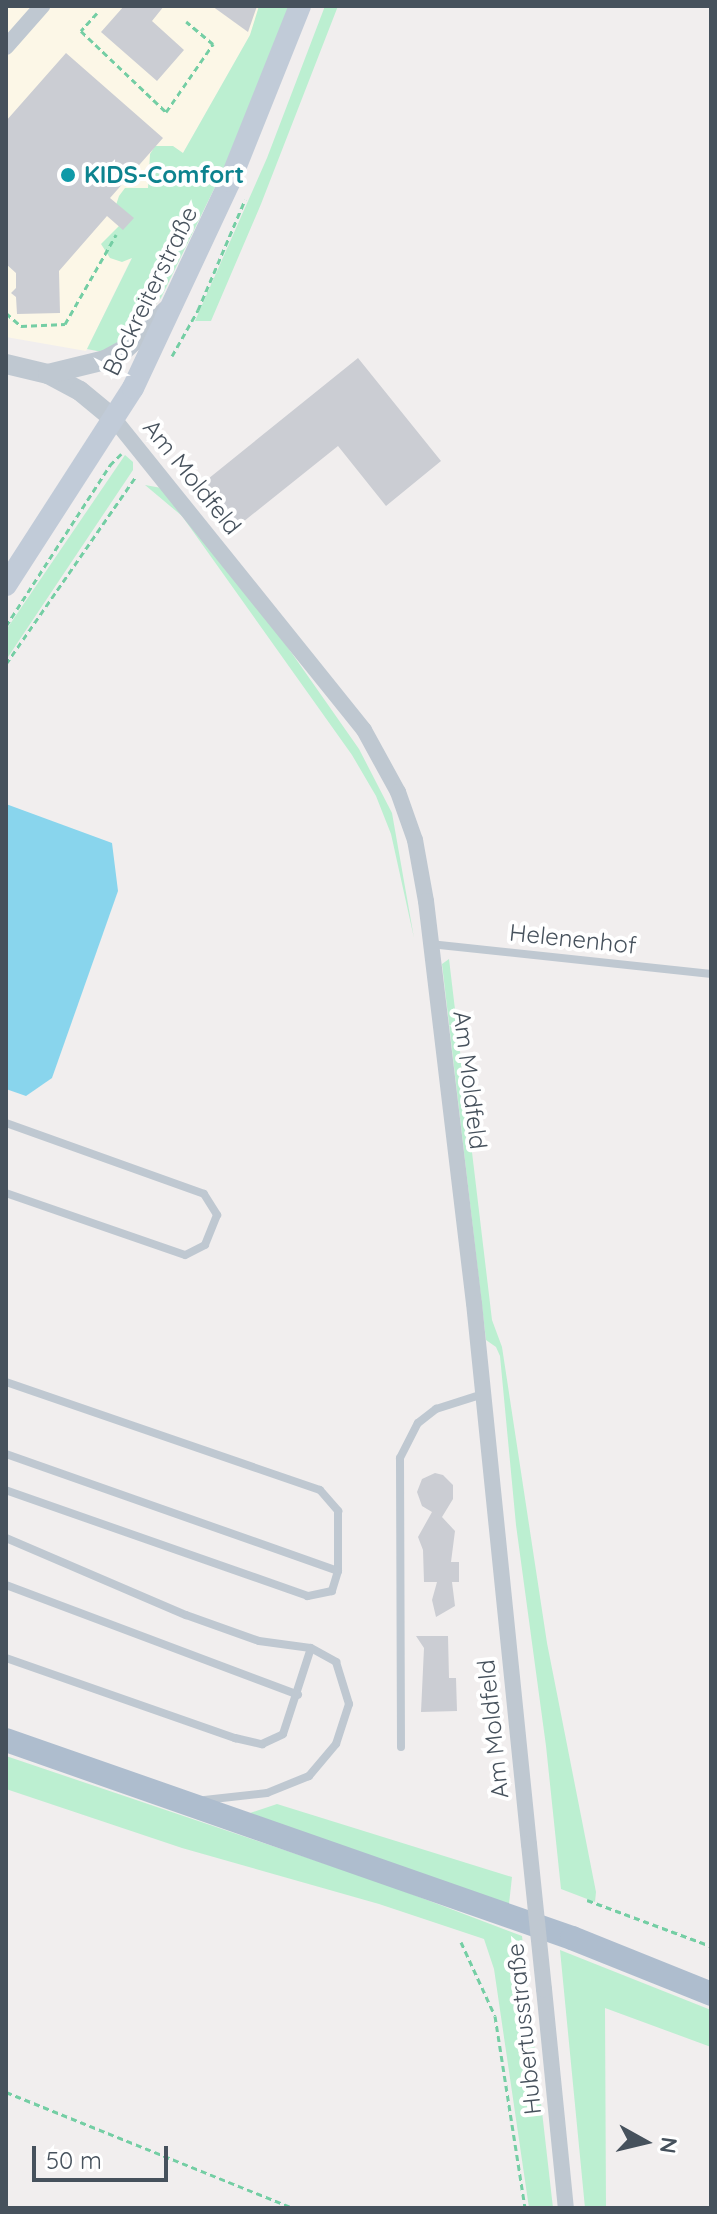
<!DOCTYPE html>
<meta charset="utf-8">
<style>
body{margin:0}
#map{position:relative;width:717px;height:2214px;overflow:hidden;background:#f1eeee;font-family:Quicksand,sans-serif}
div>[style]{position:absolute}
.commercial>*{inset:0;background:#fcf7e7}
.green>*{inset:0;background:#bcefd1}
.water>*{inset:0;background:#89d5ed}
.building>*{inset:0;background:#cbcdd3}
.path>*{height:3px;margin-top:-1.5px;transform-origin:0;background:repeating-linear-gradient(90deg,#74cea4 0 6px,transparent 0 10px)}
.service>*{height:8px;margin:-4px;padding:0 4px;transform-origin:4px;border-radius:4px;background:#bfc8d1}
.minor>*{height:16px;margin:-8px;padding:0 8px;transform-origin:8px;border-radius:8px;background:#bfc8d1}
.tertiary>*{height:20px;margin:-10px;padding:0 10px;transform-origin:10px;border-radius:10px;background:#bfc8d1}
.secondary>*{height:22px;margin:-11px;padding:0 11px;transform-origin:11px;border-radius:11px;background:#c1cbd8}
.primary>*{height:24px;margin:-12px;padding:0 12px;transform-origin:12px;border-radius:12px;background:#aebdce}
.minor-bridge>*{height:16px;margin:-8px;padding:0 8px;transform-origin:8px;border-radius:8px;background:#bfc8d1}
.dots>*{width:22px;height:22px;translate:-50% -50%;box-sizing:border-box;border:4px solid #fff;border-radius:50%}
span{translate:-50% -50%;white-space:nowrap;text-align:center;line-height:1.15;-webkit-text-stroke:8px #fff;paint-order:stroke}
.culture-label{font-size:24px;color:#0d838f;font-weight:700}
.left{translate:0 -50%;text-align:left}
.street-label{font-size:24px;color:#46515c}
.frame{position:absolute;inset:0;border:8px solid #46515c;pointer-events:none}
.north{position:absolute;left:605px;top:2102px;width:80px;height:80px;-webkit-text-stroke:6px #fff;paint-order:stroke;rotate:98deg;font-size:22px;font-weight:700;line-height:32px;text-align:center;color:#46515c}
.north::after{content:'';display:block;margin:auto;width:28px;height:36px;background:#46515c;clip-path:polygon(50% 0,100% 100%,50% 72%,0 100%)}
.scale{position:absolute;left:32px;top:2146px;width:136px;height:36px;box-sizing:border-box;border:4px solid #46515c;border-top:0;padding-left:10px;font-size:24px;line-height:28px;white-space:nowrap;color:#46515c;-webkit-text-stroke:6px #fff;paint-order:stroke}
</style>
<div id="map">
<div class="commercial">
<div style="clip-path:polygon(6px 6px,260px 6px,250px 35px,183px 153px,86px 351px,6px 337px)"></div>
</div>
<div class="green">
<div style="clip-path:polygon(259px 6px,289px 6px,232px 152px,161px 298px,124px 340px,107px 353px,87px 349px,132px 258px,122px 262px,110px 258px,101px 244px,122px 223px,116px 205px,119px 196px,125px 188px,148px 188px,150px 154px,155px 146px,173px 146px,183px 153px,250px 35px)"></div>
<div style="clip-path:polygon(325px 6px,338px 6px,261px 204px,211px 321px,195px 321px,267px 158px)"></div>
<div style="clip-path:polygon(125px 455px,133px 462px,133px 470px,6px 660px,6px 630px)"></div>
<div style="clip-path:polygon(145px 485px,167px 489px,225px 558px,359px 749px,392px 813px,414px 938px,391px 834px,376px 796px,352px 755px,182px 516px)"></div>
<div style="clip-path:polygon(449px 959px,492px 1320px,502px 1347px,547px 1643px,596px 1892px,595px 1902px,561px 1889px,546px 1746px,516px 1525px,500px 1356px,496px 1347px,486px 1340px,442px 964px)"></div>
<div style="clip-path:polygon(6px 1756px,385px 1884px,522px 1936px,553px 2208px,529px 2208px,494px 1969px,484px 1939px,379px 1904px,182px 1848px,6px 1789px)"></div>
<div style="clip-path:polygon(277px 1804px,512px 1877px,509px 1904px,247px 1814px)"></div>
<div style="clip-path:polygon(560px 1950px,711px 2010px,711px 2047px,605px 2008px,606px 2208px,585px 2208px)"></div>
</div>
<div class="water">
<div style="clip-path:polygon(6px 804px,112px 843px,118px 891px,52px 1078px,26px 1096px,6px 1089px)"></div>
</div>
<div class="building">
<div style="clip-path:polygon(124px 6px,164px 6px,152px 21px,184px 50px,157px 81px,101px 32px)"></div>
<div style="clip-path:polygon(212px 6px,257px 6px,248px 32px)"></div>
<div style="clip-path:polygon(66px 53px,163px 138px,110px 198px,134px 218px,123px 230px,107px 216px,59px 271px,60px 313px,17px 314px,16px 297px,11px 293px,16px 288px,16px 273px,6px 264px,6px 121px)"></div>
<div style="clip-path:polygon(358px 358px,441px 461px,386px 506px,338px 446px,238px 526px,203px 483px)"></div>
<div style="clip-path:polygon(435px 1473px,443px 1475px,453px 1485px,453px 1499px,442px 1517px,455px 1531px,451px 1562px,459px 1562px,459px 1582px,452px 1582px,455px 1606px,436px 1617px,432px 1600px,437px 1582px,424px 1582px,423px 1550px,418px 1537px,432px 1512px,422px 1506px,417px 1492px,422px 1479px)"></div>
<div style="clip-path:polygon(416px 1636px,448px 1636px,449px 1678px,456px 1678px,457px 1711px,421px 1712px,424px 1648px)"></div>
</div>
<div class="path">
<div style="left:97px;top:13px;width:24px;rotate:132deg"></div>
<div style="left:81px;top:31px;width:117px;rotate:43.6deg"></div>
<div style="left:166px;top:112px;width:83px;rotate:-55.3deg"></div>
<div style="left:213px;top:44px;width:35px;rotate:-140deg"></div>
<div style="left:6px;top:313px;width:20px;rotate:41deg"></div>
<div style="left:21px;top:326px;width:44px;rotate:-2.6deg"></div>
<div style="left:65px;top:324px;width:103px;rotate:-60.2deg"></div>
<div style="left:172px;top:356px;width:53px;rotate:-60.5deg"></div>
<div style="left:198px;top:310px;width:120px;rotate:-66.9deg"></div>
<div style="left:6px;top:626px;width:192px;rotate:-57.1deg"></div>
<div style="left:110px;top:465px;width:16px;rotate:-45deg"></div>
<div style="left:6px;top:664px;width:229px;rotate:-55.3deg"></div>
<div style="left:587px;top:1900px;width:132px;rotate:20.4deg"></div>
<div style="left:461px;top:1942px;width:81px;rotate:65.3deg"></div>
<div style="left:495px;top:2016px;width:194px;rotate:81.1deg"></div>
<div style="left:6px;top:2092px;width:310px;rotate:22deg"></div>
</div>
<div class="service">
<div style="left:430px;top:944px;width:283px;rotate:6.1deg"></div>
<div style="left:6px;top:1123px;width:210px;rotate:19.7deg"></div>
<div style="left:204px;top:1194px;width:25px;rotate:58deg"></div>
<div style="left:217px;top:1215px;width:32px;rotate:112deg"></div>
<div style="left:205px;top:1245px;width:22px;rotate:153deg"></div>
<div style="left:185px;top:1255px;width:189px;rotate:-160.9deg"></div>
<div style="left:6px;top:1382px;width:332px;rotate:19deg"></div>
<div style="left:320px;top:1490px;width:28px;rotate:49deg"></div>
<div style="left:338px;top:1511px;width:60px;rotate:90deg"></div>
<div style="left:338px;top:1571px;width:21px;rotate:107deg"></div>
<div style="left:332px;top:1591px;width:25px;rotate:168deg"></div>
<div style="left:308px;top:1596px;width:320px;rotate:-160.7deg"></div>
<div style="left:6px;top:1454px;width:352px;rotate:19.4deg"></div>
<div style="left:6px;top:1538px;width:196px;rotate:23.2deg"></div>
<div style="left:186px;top:1615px;width:77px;rotate:19.6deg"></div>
<div style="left:259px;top:1641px;width:52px;rotate:7.7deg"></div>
<div style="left:311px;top:1648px;width:29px;rotate:29deg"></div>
<div style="left:336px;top:1662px;width:44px;rotate:72.8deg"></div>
<div style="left:349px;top:1704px;width:42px;rotate:108deg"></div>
<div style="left:336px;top:1744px;width:42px;rotate:130.2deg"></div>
<div style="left:309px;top:1776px;width:45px;rotate:158deg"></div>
<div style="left:267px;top:1793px;width:63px;rotate:173.7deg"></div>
<div style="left:6px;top:1585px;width:312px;rotate:20.6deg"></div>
<div style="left:6px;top:1658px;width:243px;rotate:19.3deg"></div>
<div style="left:235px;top:1738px;width:28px;rotate:13deg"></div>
<div style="left:262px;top:1744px;width:23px;rotate:-25deg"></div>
<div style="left:283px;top:1734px;width:90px;rotate:-72deg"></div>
<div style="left:401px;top:1747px;width:289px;rotate:-90.2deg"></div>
<div style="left:400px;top:1458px;width:39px;rotate:-63deg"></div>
<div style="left:418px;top:1423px;width:23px;rotate:-38deg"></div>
<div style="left:436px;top:1409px;width:49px;rotate:-17.7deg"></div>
</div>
<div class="minor">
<div style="left:6px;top:47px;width:55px;rotate:-48.7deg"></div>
<div style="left:114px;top:419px;width:399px;rotate:51.2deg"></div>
<div style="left:364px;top:730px;width:71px;rotate:61.3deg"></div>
<div style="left:398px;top:792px;width:51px;rotate:70.5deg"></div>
<div style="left:415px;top:840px;width:62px;rotate:79.8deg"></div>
<div style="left:426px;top:901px;width:405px;rotate:83.2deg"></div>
<div style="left:474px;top:1303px;width:544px;rotate:84.2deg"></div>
<div style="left:544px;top:1989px;width:220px;rotate:84.3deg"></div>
</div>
<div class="tertiary">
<div style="left:6px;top:364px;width:43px;rotate:13.4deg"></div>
<div style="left:48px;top:374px;width:36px;rotate:28deg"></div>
<div style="left:80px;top:391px;width:44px;rotate:39.5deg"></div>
<div style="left:48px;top:374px;width:59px;rotate:-13.8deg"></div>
<div style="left:105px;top:360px;width:21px;rotate:-28deg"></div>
<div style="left:124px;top:350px;width:59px;rotate:-42.9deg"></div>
</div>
<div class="secondary">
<div style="left:6px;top:585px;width:234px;rotate:-57.2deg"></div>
<div style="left:133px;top:388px;width:229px;rotate:-64.9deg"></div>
<div style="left:230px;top:181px;width:188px;rotate:-68.2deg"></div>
</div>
<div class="primary">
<div style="left:6px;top:1740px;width:600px;rotate:19.28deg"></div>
<div style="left:572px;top:1938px;width:150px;rotate:21.9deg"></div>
</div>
<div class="minor-bridge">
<div style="left:529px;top:1844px;width:146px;rotate:84.1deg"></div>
</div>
<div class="dots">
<div style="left:68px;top:175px;background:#0f9aa8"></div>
</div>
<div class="culture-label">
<span class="left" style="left:84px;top:175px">KIDS-Comfort</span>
</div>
<div class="street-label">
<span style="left:150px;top:291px;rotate:-64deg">Bockreiterstraße</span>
<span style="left:192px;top:477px;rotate:51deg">Am Moldfeld</span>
<span style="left:573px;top:939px;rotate:6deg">Helenenhof</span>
<span style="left:470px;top:1080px;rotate:83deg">Am Moldfeld</span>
<span style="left:493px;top:1729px;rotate:-96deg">Am Moldfeld</span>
<span style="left:524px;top:2029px;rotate:-96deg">Hubertusstraße</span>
</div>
<div class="frame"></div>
<div class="north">N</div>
<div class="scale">50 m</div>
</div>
